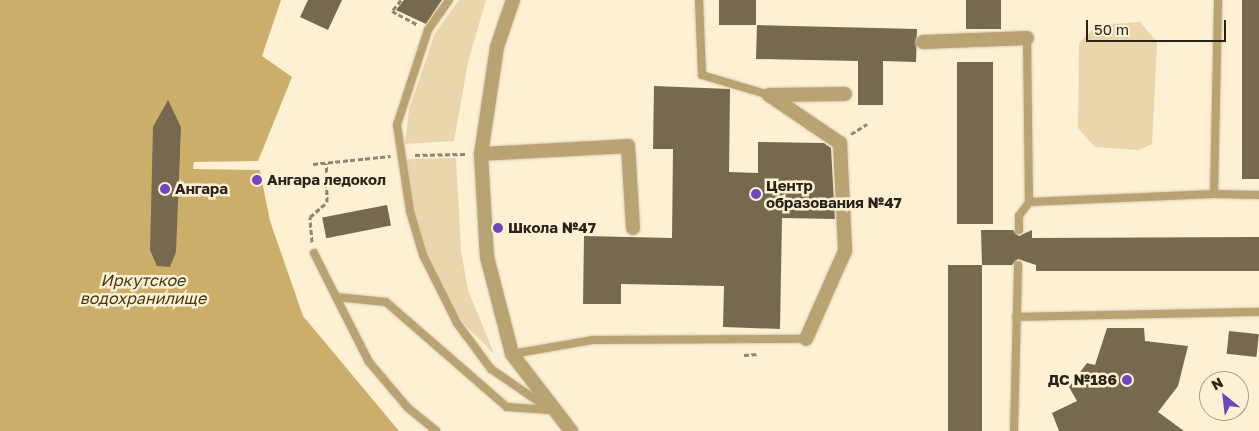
<!DOCTYPE html>
<meta charset="utf-8">
<style>
body{margin:0}
#map{position:relative;width:1259px;height:431px;overflow:hidden;background:#fdf0d3;font-family:"Golos Text",sans-serif}
div>[style]{position:absolute}
.green>*{inset:0;background:#e9d6ad}
.water>*{inset:0;background:#ccae6b}
.pier>*{inset:0;background:#fdf0d3}
.building>*{inset:0;background:#75694f;transform-origin:0 0}
.path>*{height:3px;margin-top:-1.5px;transform-origin:0;background:repeating-linear-gradient(90deg,#8e8572 0 5px,transparent 0 7.5px)}
.roads{filter:drop-shadow(0 0 1px #d7cbb2) drop-shadow(0 0 1px #d7cbb2)}
.service>*{height:8px;margin:-4px;padding:0 4px;transform-origin:4px;border-radius:4px;background:#b9a373}
.minor>*{height:14px;margin:-7px;padding:0 7px;transform-origin:7px;border-radius:7px;background:#b9a373}
.tertiary>*{height:14px;margin:-7px;padding:0 7px;transform-origin:7px;border-radius:7px;background:#b9a373}
.dots>*{width:14px;height:14px;translate:-50% -50%;box-sizing:border-box;border:2px solid #fdf0d3;border-radius:50%}
span{translate:-50% -50%;white-space:nowrap;text-align:center;line-height:1.15;-webkit-text-stroke:5px #fdf0d3;paint-order:stroke}
.poi-label{font-size:15px;color:#282319;font-weight:700}
.left{translate:0 -50%;text-align:left}
.right{translate:-100% -50%;text-align:right}
.water-label{font-size:16px;color:#45381a;font-style:italic}
.north{position:absolute;left:1199px;top:371px;width:50px;height:50px;box-sizing:border-box;background:#fdf0d3;border:1px solid #a89e89;border-radius:50%;rotate:331deg;font-size:14px;font-weight:700;line-height:20px;text-align:center;color:#282319}
.north::after{content:'';display:block;margin:auto;width:18px;height:22px;background:#7145bd;clip-path:polygon(50% 0,100% 100%,50% 72%,0 100%)}
.scale{position:absolute;left:1086px;top:20px;width:140px;height:22px;box-sizing:border-box;border:2px solid #282319;border-top:0;padding-left:6px;font-size:15px;line-height:18px;white-space:nowrap;color:#282319;-webkit-text-stroke:4px #fdf0d3;paint-order:stroke}
</style>
<div id="map">
<div class="green">
<div style="clip-path:polygon(459px 0,486px 0,468px 62px,454px 141px,405px 144px,409px 109px,435px 33px)"></div>
<div style="clip-path:polygon(1140px 22px,1157px 42px,1152px 144px,1138px 150px,1095px 147px,1078px 128px,1079px 43px,1097px 25px)"></div>
<div style="clip-path:polygon(456px 158px,461px 251px,468px 290px,494px 354px,464px 324px,439px 288px,412px 218px,403px 159px)"></div>
</div>
<div class="water">
<div style="clip-path:polygon(0 0,281px 0,262px 56px,292px 77px,258px 161px,270px 221px,303px 316px,399px 431px,0 431px)"></div>
</div>
<div class="pier">
<div style="clip-path:polygon(261px 161px,261px 170px,193px 169px,194px 162px)"></div>
</div>
<div class="building">
<div style="clip-path:polygon(308px 0,342px 0,328px 30px,300px 17px)"></div>
<div style="clip-path:polygon(404px 0,442px 0,426px 24px,396px 10px)"></div>
<div style="left:719px;top:0;width:37px;height:25px"></div>
<div style="left:966px;top:0;width:35px;height:29px"></div>
<div style="left:1242px;top:0;width:17px;height:179px"></div>
<div style="clip-path:polygon(757px 25px,917px 29px,916px 62px,883px 61px,883px 105px,858px 105px,858px 61px,756px 59px)"></div>
<div style="left:957px;top:62px;width:36px;height:162px"></div>
<div style="clip-path:polygon(654px 86px,730px 89px,729px 172px,758px 173px,758px 142px,824px 143px,831px 148px,835px 219px,782px 218px,780px 329px,723px 327px,724px 286px,621px 284px,621px 304px,583px 304px,584px 236px,672px 238px,673px 149px,653px 149px)"></div>
<div style="clip-path:polygon(168px 100px,181px 127px,176px 252px,170px 267px,157px 266px,150px 250px,153px 127px)"></div>
<div style="left:387px;top:205px;width:21px;height:66px;rotate:79deg"></div>
<div style="clip-path:polygon(981px 230px,1013px 230px,1019px 236px,1032px 230px,1032px 238px,1259px 237px,1259px 271px,1036px 271px,1036px 265px,1018px 259px,1012px 265px,982px 265px)"></div>
<div style="left:948px;top:265px;width:34px;height:166px"></div>
<div style="clip-path:polygon(1107px 328px,1144px 328px,1145px 341px,1188px 346px,1178px 386px,1158px 412px,1184px 431px,1059px 431px,1052px 413px,1077px 401px,1069px 387px,1087px 363px,1095px 365px)"></div>
<div style="left:1229px;top:331px;width:30px;height:23px;rotate:6deg"></div>
</div>
<div class="path">
<div style="left:401px;top:0;width:14px;rotate:129deg"></div>
<div style="left:392px;top:11px;width:30px;rotate:28deg"></div>
<div style="left:851px;top:134px;width:19px;rotate:-32deg"></div>
<div style="left:415px;top:155px;width:51px;rotate:-1.1deg"></div>
<div style="left:313px;top:164px;width:78px;rotate:-5.9deg"></div>
<div style="left:312px;top:242px;width:25px;rotate:-95deg"></div>
<div style="left:310px;top:217px;width:23px;rotate:-41deg"></div>
<div style="left:327px;top:202px;width:39px;rotate:-91deg"></div>
<div style="left:744px;top:355px;width:14px;rotate:-4deg"></div>
</div>
<div class="roads">
<div class="service">
<div style="left:449px;top:0;width:37px;rotate:125deg"></div>
<div style="left:428px;top:30px;width:100px;rotate:108.1deg"></div>
<div style="left:397px;top:125px;width:87px;rotate:81.4deg"></div>
<div style="left:410px;top:211px;width:46px;rotate:73.5deg"></div>
<div style="left:423px;top:255px;width:76px;rotate:63.4deg"></div>
<div style="left:457px;top:323px;width:57px;rotate:53.5deg"></div>
<div style="left:491px;top:369px;width:69px;rotate:34.4deg"></div>
<div style="left:699px;top:0;width:75px;rotate:87.7deg"></div>
<div style="left:702px;top:75px;width:70px;rotate:16.6deg"></div>
<div style="left:1214px;top:194px;width:45px;rotate:1.3deg"></div>
<div style="left:1029px;top:202px;width:185px;rotate:-2.5deg"></div>
<div style="left:1214px;top:194px;width:194px;rotate:-88.8deg"></div>
<div style="left:1019px;top:230px;width:14px;rotate:-90deg"></div>
<div style="left:1019px;top:216px;width:17px;rotate:-54deg"></div>
<div style="left:1029px;top:202px;width:164px;rotate:-90.7deg"></div>
<div style="left:314px;top:253px;width:49px;rotate:63.4deg"></div>
<div style="left:336px;top:297px;width:50px;rotate:5.7deg"></div>
<div style="left:386px;top:302px;width:160px;rotate:41deg"></div>
<div style="left:507px;top:407px;width:43px;rotate:4deg"></div>
<div style="left:336px;top:297px;width:73px;rotate:63.1deg"></div>
<div style="left:369px;top:362px;width:60px;rotate:49.7deg"></div>
<div style="left:408px;top:408px;width:36px;rotate:39deg"></div>
<div style="left:1016px;top:317px;width:243px;rotate:-1.2deg"></div>
<div style="left:512px;top:354px;width:81px;rotate:-9.9deg"></div>
<div style="left:592px;top:340px;width:214px;rotate:-0.3deg"></div>
<div style="left:1014px;top:431px;width:166px;rotate:-88.6deg"></div>
</div>
<div class="minor">
<div style="left:923px;top:42px;width:104px;rotate:-2.2deg"></div>
<div style="left:769px;top:95px;width:86px;rotate:34.1deg"></div>
<div style="left:840px;top:143px;width:108px;rotate:87.3deg"></div>
<div style="left:845px;top:251px;width:96px;rotate:113.9deg"></div>
<div style="left:769px;top:95px;width:76px;rotate:-0.8deg"></div>
<div style="left:481px;top:154px;width:147px;rotate:-3.1deg"></div>
<div style="left:628px;top:146px;width:82px;rotate:86.5deg"></div>
</div>
<div class="tertiary">
<div style="left:513px;top:0;width:50px;rotate:108.8deg"></div>
<div style="left:497px;top:47px;width:108px;rotate:98.5deg"></div>
<div style="left:481px;top:154px;width:103px;rotate:86.7deg"></div>
<div style="left:487px;top:257px;width:100px;rotate:75.5deg"></div>
<div style="left:512px;top:354px;width:97px;rotate:52.5deg"></div>
</div>
</div>
<div class="dots">
<div style="left:257px;top:180px;background:#7145bd"></div>
<div style="left:165px;top:189px;background:#7145bd"></div>
<div style="left:756px;top:194px;background:#7145bd"></div>
<div style="left:498px;top:228px;background:#7145bd"></div>
<div style="left:1127px;top:380px;background:#7145bd"></div>
</div>
<div class="poi-label">
<span class="left" style="left:267px;top:180px">Ангара ледокол</span>
<span class="left" style="left:766px;top:194px">Центр<br>образования №47</span>
<span class="left" style="left:175px;top:189px">Ангара</span>
<span class="left" style="left:508px;top:228px">Школа №47</span>
<span class="right" style="left:1117px;top:380px">ДС №186</span>
</div>
<div class="water-label">
<span style="left:143px;top:289px">Иркутское<br>водохранилище</span>
</div>
<div class="north">N</div>
<div class="scale">50 m</div>
</div>
